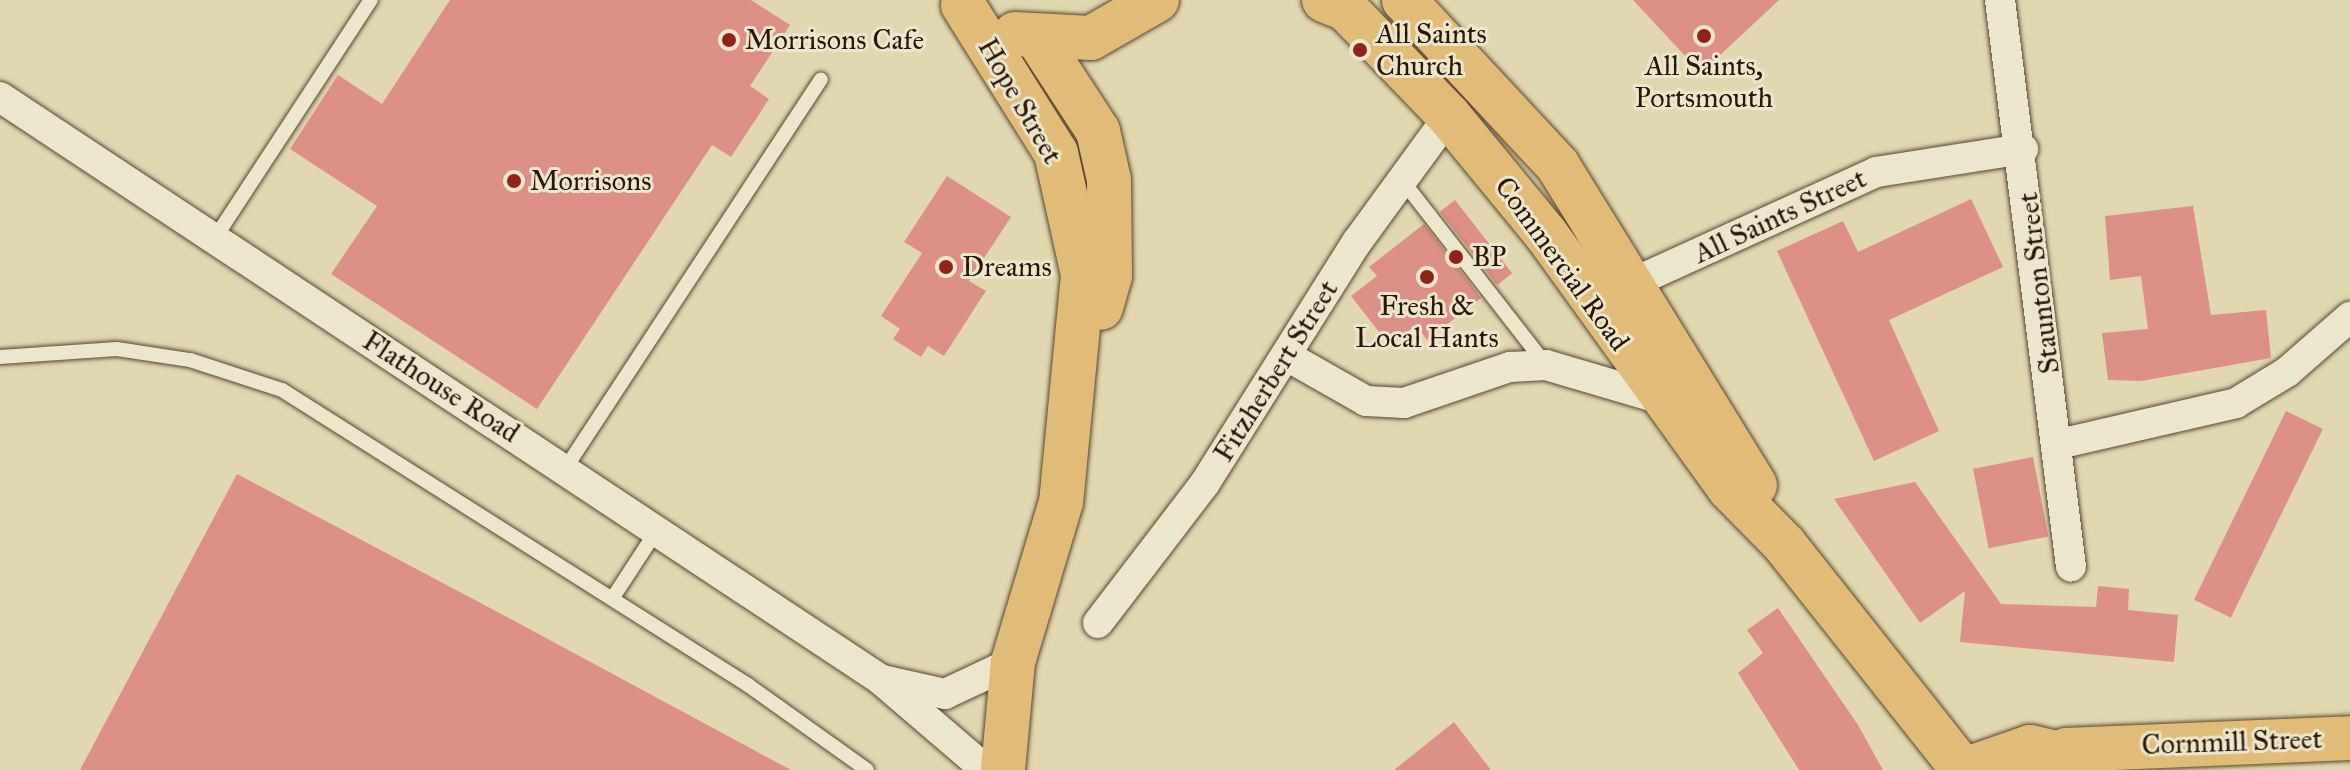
<!DOCTYPE html>
<style>
body{margin:0}
#map{position:relative;width:2350px;height:770px;overflow:hidden;background:#e2d8b0;font-family:"IM FELL Great Primer",serif}
div>[style]{position:absolute}
.building>*{inset:0;background:#dd9085;transform-origin:0 0}
.roads{filter:drop-shadow(0 0 2px #584631) drop-shadow(0 0 2px #584631)}
.service>*{height:14px;margin:-7px;padding:0 7px;transform-origin:7px;border-radius:7px;background:#ece6cc}
.minor>*{height:30px;margin:-15px;padding:0 15px;transform-origin:15px;border-radius:15px;background:#ece6cc}
.primary>*{height:44px;margin:-22px;padding:0 22px;transform-origin:22px;border-radius:22px;background:#e1bc78}
.dots>*{width:22px;height:22px;translate:-50% -50%;box-sizing:border-box;border:4px solid #ece6cc;border-radius:50%}
span{translate:-50% -50%;white-space:nowrap;text-align:center;line-height:1.15;-webkit-text-stroke:6px #ece6cc;paint-order:stroke}
.poi-label{font-size:28px;color:#2a1607}
.left{translate:0 -50%;text-align:left}
.street-label{font-size:28px;color:#2a1607}
</style>
<div id="map">
<div class="building">
<div style="clip-path:polygon(450px 0,751px 0,790px 25px,750px 86px,769px 99px,731px 157px,712px 145px,537px 409px,331px 274px,377px 206px,290px 149px,338px 75px,382px 104px)"></div>
<div style="clip-path:polygon(1633px 0,1779px 0,1701px 73px)"></div>
<div style="clip-path:polygon(947px 176px,1011px 217px,969px 281px,986px 291px,978px 303px,944px 356px,928px 346px,921px 357px,893px 339px,900px 329px,881px 316px,922px 253px,904px 242px)"></div>
<div style="clip-path:polygon(1971px 199px,2003px 267px,1889px 320px,1939px 431px,1874px 461px,1777px 251px,1843px 221px,1858px 252px)"></div>
<div style="left:1455px;top:200px;width:93px;height:19px;rotate:52deg"></div>
<div style="clip-path:polygon(2193px 206px,2211px 315px,2266px 310px,2271px 358px,2141px 381px,2108px 380px,2102px 333px,2148px 329px,2141px 276px,2110px 280px,2105px 216px)"></div>
<div style="clip-path:polygon(1424px 224px,1481px 298px,1427px 340px,1416px 325px,1390px 346px,1351px 296px,1377px 276px,1369px 267px)"></div>
<div style="left:2286px;top:411px;width:41px;height:210px;rotate:26deg"></div>
<div style="left:2033px;top:457px;width:81px;height:61px;rotate:79deg"></div>
<div style="clip-path:polygon(237px 474px,507px 617px,791px 770px,80px 770px)"></div>
<div style="clip-path:polygon(1915px 482px,2001px 604px,2096px 607px,2098px 586px,2129px 589px,2128px 610px,2178px 615px,2174px 662px,1960px 642px,1965px 591px,1920px 623px,1834px 499px)"></div>
<div style="clip-path:polygon(1778px 608px,1858px 725px,1883px 770px,1799px 770px,1738px 673px,1763px 653px,1747px 630px)"></div>
<div style="clip-path:polygon(1454px 722px,1491px 770px,1394px 770px)"></div>
</div>
<div class="roads">
<div class="service">
<div style="left:1402px;top:180px;width:234px;rotate:52.1deg"></div>
<div style="left:215px;top:238px;width:285px;rotate:-56.8deg"></div>
<div style="left:0;top:357px;width:117px;rotate:-3.9deg"></div>
<div style="left:117px;top:349px;width:74px;rotate:8.6deg"></div>
<div style="left:190px;top:360px;width:97px;rotate:18.1deg"></div>
<div style="left:282px;top:390px;width:552px;rotate:32.34deg"></div>
<div style="left:748px;top:685px;width:146px;rotate:35.5deg"></div>
<div style="left:565px;top:469px;width:466px;rotate:-56.7deg"></div>
<div style="left:612px;top:599px;width:82px;rotate:-56.9deg"></div>
</div>
<div class="minor">
<div style="left:2000px;top:0;width:571px;rotate:82.86deg"></div>
<div style="left:0;top:97px;width:1055px;rotate:33.48deg"></div>
<div style="left:880px;top:679px;width:140px;rotate:40.6deg"></div>
<div style="left:1635px;top:282px;width:265px;rotate:-24.5deg"></div>
<div style="left:1876px;top:172px;width:149px;rotate:-8.9deg"></div>
<div style="left:1287px;top:356px;width:91px;rotate:29.7deg"></div>
<div style="left:1366px;top:401px;width:38px;rotate:3deg"></div>
<div style="left:1404px;top:403px;width:112px;rotate:-18.8deg"></div>
<div style="left:1510px;top:367px;width:36px;rotate:-3deg"></div>
<div style="left:1546px;top:365px;width:117px;rotate:16.4deg"></div>
<div style="left:2059px;top:444px;width:182px;rotate:-13deg"></div>
<div style="left:2236px;top:403px;width:60px;rotate:-31.3deg"></div>
<div style="left:2287px;top:372px;width:84px;rotate:-41.1deg"></div>
<div style="left:1098px;top:623px;width:176px;rotate:-52.6deg"></div>
<div style="left:1205px;top:483px;width:285px;rotate:-57.8deg"></div>
<div style="left:1357px;top:242px;width:156px;rotate:-53.9deg"></div>
<div style="left:882px;top:680px;width:65px;rotate:12.5deg"></div>
<div style="left:945px;top:694px;width:75px;rotate:-25.2deg"></div>
</div>
<div class="primary">
<div style="left:1324px;top:0;width:24px;rotate:22deg"></div>
<div style="left:1346px;top:9px;width:149px;rotate:46.1deg"></div>
<div style="left:1449px;top:116px;width:153px;rotate:50.6deg"></div>
<div style="left:1546px;top:234px;width:314px;rotate:54.2deg"></div>
<div style="left:1730px;top:489px;width:77px;rotate:45.5deg"></div>
<div style="left:1784px;top:544px;width:288px;rotate:51.6deg"></div>
<div style="left:1404px;top:0;width:226px;rotate:47.1deg"></div>
<div style="left:1558px;top:166px;width:375px;rotate:58.3deg"></div>
<div style="left:963px;top:5px;width:175px;rotate:57.9deg"></div>
<div style="left:1056px;top:153px;width:125px;rotate:77.5deg"></div>
<div style="left:1083px;top:275px;width:228px;rotate:95.5deg"></div>
<div style="left:1061px;top:502px;width:167px;rotate:106.7deg"></div>
<div style="left:1013px;top:662px;width:108px;rotate:95.3deg"></div>
<div style="left:1015px;top:34px;width:76px;rotate:3deg"></div>
<div style="left:1091px;top:38px;width:76px;rotate:-29.9deg"></div>
<div style="left:1038px;top:39px;width:110px;rotate:56.9deg"></div>
<div style="left:1098px;top:131px;width:50px;rotate:77.3deg"></div>
<div style="left:1109px;top:180px;width:96px;rotate:89.4deg"></div>
<div style="left:1110px;top:276px;width:33px;rotate:106deg"></div>
<div style="left:2066px;top:750px;width:284px;rotate:-2.4deg"></div>
<div style="left:1964px;top:770px;width:70px;rotate:-19.2deg"></div>
<div style="left:2030px;top:747px;width:62px;rotate:13.1deg"></div>
</div>
</div>
<div class="dots">
<div style="left:1704px;top:36px;background:#8f2418"></div>
<div style="left:729px;top:40px;background:#8f2418"></div>
<div style="left:1360px;top:50px;background:#8f2418"></div>
<div style="left:514px;top:181px;background:#8f2418"></div>
<div style="left:1456px;top:257px;background:#8f2418"></div>
<div style="left:946px;top:267px;background:#8f2418"></div>
<div style="left:1427px;top:277px;background:#8f2418"></div>
</div>
<div class="poi-label">
<span class="left" style="left:1376px;top:50px">All Saints<br>Church</span>
<span class="left" style="left:745px;top:40px">Morrisons Cafe</span>
<span style="left:1704px;top:82px">All Saints,<br>Portsmouth</span>
<span class="left" style="left:530px;top:181px">Morrisons</span>
<span class="left" style="left:1472px;top:257px">BP</span>
<span class="left" style="left:962px;top:267px">Dreams</span>
<span style="left:1427px;top:322px">Fresh &amp;<br>Local Hants</span>
</div>
<div class="street-label">
<span style="left:1020px;top:101px;rotate:60deg">Hope Street</span>
<span style="left:1780px;top:216px;rotate:-25deg">All Saints Street</span>
<span style="left:1562px;top:264px;rotate:54deg">Commercial Road</span>
<span style="left:2039px;top:283px;rotate:-97deg">Staunton Street</span>
<span style="left:1276px;top:371px;rotate:-58deg">Fitzherbert Street</span>
<span style="left:441px;top:387px;rotate:33deg">Flathouse Road</span>
<span style="left:2232px;top:742px;rotate:-2deg">Cornmill Street</span>
</div>
</div>
